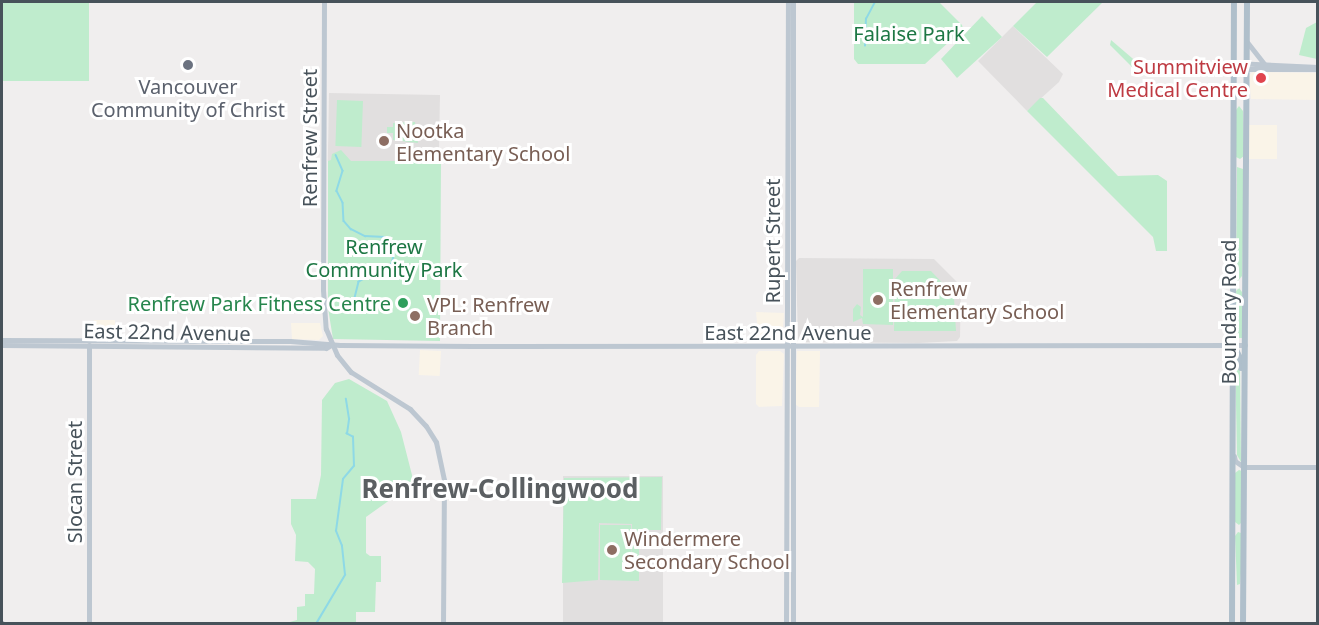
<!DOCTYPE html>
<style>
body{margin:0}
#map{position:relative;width:1319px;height:625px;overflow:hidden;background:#f0eeee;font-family:"Noto Sans",sans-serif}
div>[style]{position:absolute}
.commercial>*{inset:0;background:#faf4e8;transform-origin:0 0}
.education>*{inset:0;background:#e1dfdf;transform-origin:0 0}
.green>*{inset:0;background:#bfeccd;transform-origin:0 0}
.stream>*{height:1.5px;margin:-0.75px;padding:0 0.75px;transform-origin:0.75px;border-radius:0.75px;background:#8ed9e6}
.secondary>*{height:5px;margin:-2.5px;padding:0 2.5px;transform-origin:2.5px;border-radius:2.5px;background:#bdc7d1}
.primary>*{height:6px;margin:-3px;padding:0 3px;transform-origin:3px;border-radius:3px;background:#afbfcb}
.rail>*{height:1.5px;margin:-0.75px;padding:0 0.75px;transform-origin:0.75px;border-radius:0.75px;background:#b0b4b8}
.dots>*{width:16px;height:16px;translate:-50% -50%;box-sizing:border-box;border:3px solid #fff;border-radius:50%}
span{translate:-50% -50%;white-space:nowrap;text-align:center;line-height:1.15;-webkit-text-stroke:6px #fff;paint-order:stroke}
.park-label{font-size:20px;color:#1d7744}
.health-label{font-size:20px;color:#be3a42}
.right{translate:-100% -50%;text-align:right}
.worship-label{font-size:20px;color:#5b616d}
.education-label{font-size:20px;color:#785e54}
.left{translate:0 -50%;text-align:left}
.street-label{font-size:20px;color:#47525a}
.leisure-label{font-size:20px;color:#27864d}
.district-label{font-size:26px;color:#5b5f62;font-weight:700}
.frame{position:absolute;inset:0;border:3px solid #47525a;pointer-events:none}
</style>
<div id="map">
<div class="commercial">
<div style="clip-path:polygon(1253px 72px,1317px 73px,1317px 100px,1251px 99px,1249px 75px)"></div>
<div style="left:1249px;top:125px;width:28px;height:34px"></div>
<div style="clip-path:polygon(756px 312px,784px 313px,782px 341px,759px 343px)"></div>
<div style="left:94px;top:320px;width:21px;height:17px"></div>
<div style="clip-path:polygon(291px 323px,320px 323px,323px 336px,319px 340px,292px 339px)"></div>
<div style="left:420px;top:350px;width:21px;height:25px;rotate:3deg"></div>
<div style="clip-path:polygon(759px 351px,780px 351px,784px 354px,782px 406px,759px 407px,756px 404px,756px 355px)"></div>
<div style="clip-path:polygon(797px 351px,820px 351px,819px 407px,799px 407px,795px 404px)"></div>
</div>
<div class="education">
<div style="clip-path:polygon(1013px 26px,1063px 74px,1059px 82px,1027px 111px,978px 61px)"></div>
<div style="left:329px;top:93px;width:111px;height:68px;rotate:1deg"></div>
<div style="clip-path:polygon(799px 258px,934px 259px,961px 286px,960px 337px,957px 341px,919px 343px,798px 342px,796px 261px)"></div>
<div style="left:663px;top:476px;width:147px;height:100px;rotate:90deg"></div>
</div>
<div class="green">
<div style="left:2px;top:2px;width:87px;height:79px"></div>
<div style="clip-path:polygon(854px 2px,939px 2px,962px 25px,963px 29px,925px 64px,858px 64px,854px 59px)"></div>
<div style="clip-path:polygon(1037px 2px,1103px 2px,1047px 57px,1013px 26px)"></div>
<div style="clip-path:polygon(982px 16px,1002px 37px,957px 78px,941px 59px)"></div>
<div style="clip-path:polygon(1317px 22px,1317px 59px,1299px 55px,1306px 28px)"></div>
<div style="clip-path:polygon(1111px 40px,1139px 64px,1140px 71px,1135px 70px,1110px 45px)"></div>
<div style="clip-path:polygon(1040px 98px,1043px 98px,1118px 176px,1158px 175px,1167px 181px,1167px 251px,1156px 251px,1153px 237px,1027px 111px)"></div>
<div style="left:337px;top:100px;width:26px;height:46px;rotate:2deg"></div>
<div style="clip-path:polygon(1239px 106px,1243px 111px,1244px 156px,1240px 159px,1236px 157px,1236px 110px)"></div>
<div style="clip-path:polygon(415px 122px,418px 143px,393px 140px,393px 133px,387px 133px,387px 127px,393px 127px,393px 123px)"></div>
<div style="clip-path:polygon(341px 150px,351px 161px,441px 161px,440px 341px,333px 339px,328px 308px,328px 161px,331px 160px,332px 154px)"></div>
<div style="clip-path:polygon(1237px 167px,1243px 169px,1244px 207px,1242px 276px,1238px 281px,1236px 279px)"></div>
<div style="clip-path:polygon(863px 269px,893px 269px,893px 325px,863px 324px,862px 318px,853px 322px,853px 309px,857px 304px,861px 307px,860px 315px,863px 317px)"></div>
<div style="clip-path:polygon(902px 271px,931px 271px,950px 291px,954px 298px,956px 331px,894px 331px,895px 279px)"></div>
<div style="clip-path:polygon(1239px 288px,1242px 292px,1242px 338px,1236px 338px,1236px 291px)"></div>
<div style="clip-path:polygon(1235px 353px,1240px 361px,1241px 462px,1237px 455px)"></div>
<div style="clip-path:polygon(349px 379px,387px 401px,401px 432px,412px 475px,412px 487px,408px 487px,366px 517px,366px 553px,370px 556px,381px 556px,381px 582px,376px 582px,375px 612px,356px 612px,356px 623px,286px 623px,297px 620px,297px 607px,305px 606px,305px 594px,314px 594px,315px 569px,308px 562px,295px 561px,296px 535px,291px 524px,291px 499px,316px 499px,321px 475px,322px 400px,335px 383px)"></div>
<div style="clip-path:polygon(1239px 470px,1242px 471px,1241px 523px,1239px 525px,1235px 522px,1235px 473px)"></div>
<div style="clip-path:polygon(662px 477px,661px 530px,644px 530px,639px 535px,639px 581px,600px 580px,600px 525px,631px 525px,631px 576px,632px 524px,599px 523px,598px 580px,562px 583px,564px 478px)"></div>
<div style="clip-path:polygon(1238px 532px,1241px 533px,1241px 572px,1240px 584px,1237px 585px,1235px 536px)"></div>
</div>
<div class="stream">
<div style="left:865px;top:46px;width:27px;rotate:-88deg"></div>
<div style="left:866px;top:19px;width:19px;rotate:-62deg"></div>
<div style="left:336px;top:155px;width:17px;rotate:66deg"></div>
<div style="left:343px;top:171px;width:21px;rotate:107deg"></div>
<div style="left:337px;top:191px;width:13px;rotate:63deg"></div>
<div style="left:343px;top:203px;width:18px;rotate:87deg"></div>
<div style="left:344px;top:221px;width:11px;rotate:49deg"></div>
<div style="left:351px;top:229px;width:16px;rotate:27deg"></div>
<div style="left:365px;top:236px;width:20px;rotate:3deg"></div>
<div style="left:385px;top:237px;width:7px;rotate:74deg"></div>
<div style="left:387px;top:244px;width:7px;rotate:34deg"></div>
<div style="left:393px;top:248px;width:8px;rotate:83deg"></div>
<div style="left:394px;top:256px;width:8px;rotate:104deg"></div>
<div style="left:392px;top:264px;width:18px;rotate:142deg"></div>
<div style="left:378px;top:275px;width:7px;rotate:180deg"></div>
<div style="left:371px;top:275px;width:14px;rotate:150deg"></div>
<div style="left:359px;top:282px;width:16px;rotate:104deg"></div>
<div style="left:355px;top:298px;width:17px;rotate:126deg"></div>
<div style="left:316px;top:624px;width:57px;rotate:-59.4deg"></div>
<div style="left:345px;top:575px;width:29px;rotate:-96deg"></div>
<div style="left:342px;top:546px;width:16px;rotate:-112deg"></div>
<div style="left:336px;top:531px;width:52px;rotate:-82.3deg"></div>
<div style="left:343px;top:479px;width:17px;rotate:-50deg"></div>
<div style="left:354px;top:466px;width:29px;rotate:-92deg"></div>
<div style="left:353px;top:437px;width:7px;rotate:-153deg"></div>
<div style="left:347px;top:434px;width:15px;rotate:-82deg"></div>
<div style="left:349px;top:419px;width:20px;rotate:-99deg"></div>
</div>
<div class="secondary">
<div style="left:324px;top:2px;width:288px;rotate:90.2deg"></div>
<div style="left:323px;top:290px;width:39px;rotate:86deg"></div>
<div style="left:326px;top:329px;width:28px;rotate:67deg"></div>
<div style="left:337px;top:355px;width:22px;rotate:51deg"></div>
<div style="left:351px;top:372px;width:70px;rotate:32.1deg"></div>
<div style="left:410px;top:409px;width:23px;rotate:47deg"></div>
<div style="left:426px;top:426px;width:19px;rotate:58deg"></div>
<div style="left:436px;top:442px;width:39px;rotate:78deg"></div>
<div style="left:444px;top:480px;width:144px;rotate:90.4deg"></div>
<div style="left:1247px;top:42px;width:28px;rotate:52deg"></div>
<div style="left:1234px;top:63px;width:84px;rotate:2.7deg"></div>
<div style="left:1234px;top:69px;width:84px"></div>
<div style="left:2px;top:340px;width:288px;rotate:0.2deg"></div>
<div style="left:290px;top:341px;width:50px;rotate:4.6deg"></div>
<div style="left:340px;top:345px;width:132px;rotate:0.4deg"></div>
<div style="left:472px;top:346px;width:773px;rotate:-0.07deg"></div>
<div style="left:2px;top:345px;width:324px;rotate:0.5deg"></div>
<div style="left:326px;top:348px;width:6px;rotate:-31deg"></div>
<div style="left:1234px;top:456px;width:5px;rotate:79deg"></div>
<div style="left:1235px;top:461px;width:11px;rotate:34deg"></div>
<div style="left:1244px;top:467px;width:74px"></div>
<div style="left:89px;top:624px;width:279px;rotate:-90deg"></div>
<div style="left:786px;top:624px;width:622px;rotate:-89.82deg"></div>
<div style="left:793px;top:624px;width:622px;rotate:-90deg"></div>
</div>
<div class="primary">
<div style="left:1233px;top:344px;width:16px;rotate:63deg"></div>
<div style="left:1240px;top:358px;width:10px;rotate:84deg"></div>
<div style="left:1232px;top:624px;width:622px;rotate:-89.82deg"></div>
<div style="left:1243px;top:624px;width:622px;rotate:-89.63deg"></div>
</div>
<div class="rail">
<div style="left:2px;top:621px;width:5px;rotate:37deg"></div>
</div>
<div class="dots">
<div style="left:188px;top:65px;background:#6b7280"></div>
<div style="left:1261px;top:78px;background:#e0444e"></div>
<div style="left:384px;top:141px;background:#8d6e63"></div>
<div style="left:878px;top:300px;background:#8d6e63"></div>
<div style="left:403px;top:303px;background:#2e9e5b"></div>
<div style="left:415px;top:316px;background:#8d6e63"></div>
<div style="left:612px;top:550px;background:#8d6e63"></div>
</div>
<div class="park-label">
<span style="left:909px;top:33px">Falaise Park</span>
<span style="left:384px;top:258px">Renfrew<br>Community Park</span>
</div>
<div class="health-label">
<span class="right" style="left:1248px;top:78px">Summitview<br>Medical Centre</span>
</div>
<div class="worship-label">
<span style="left:188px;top:98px">Vancouver<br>Community of Christ</span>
</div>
<div class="education-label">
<span class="left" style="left:396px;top:142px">Nootka<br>Elementary School</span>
<span class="left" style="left:890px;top:300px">Renfrew<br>Elementary School</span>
<span class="left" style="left:427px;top:316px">VPL: Renfrew<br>Branch</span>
<span class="left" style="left:624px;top:550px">Windermere<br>Secondary School</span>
</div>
<div class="street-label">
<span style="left:309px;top:138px;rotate:-90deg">Renfrew Street</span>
<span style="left:772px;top:241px;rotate:-90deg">Rupert Street</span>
<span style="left:1228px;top:312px;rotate:-90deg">Boundary Road</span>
<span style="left:167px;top:332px;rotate:1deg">East 22nd Avenue</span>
<span style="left:788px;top:332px">East 22nd Avenue</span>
<span style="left:74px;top:482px;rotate:-90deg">Slocan Street</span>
</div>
<div class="leisure-label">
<span class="right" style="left:391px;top:303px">Renfrew Park Fitness Centre</span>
</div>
<div class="district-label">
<span style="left:500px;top:489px">Renfrew-Collingwood</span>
</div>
<div class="frame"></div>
</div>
